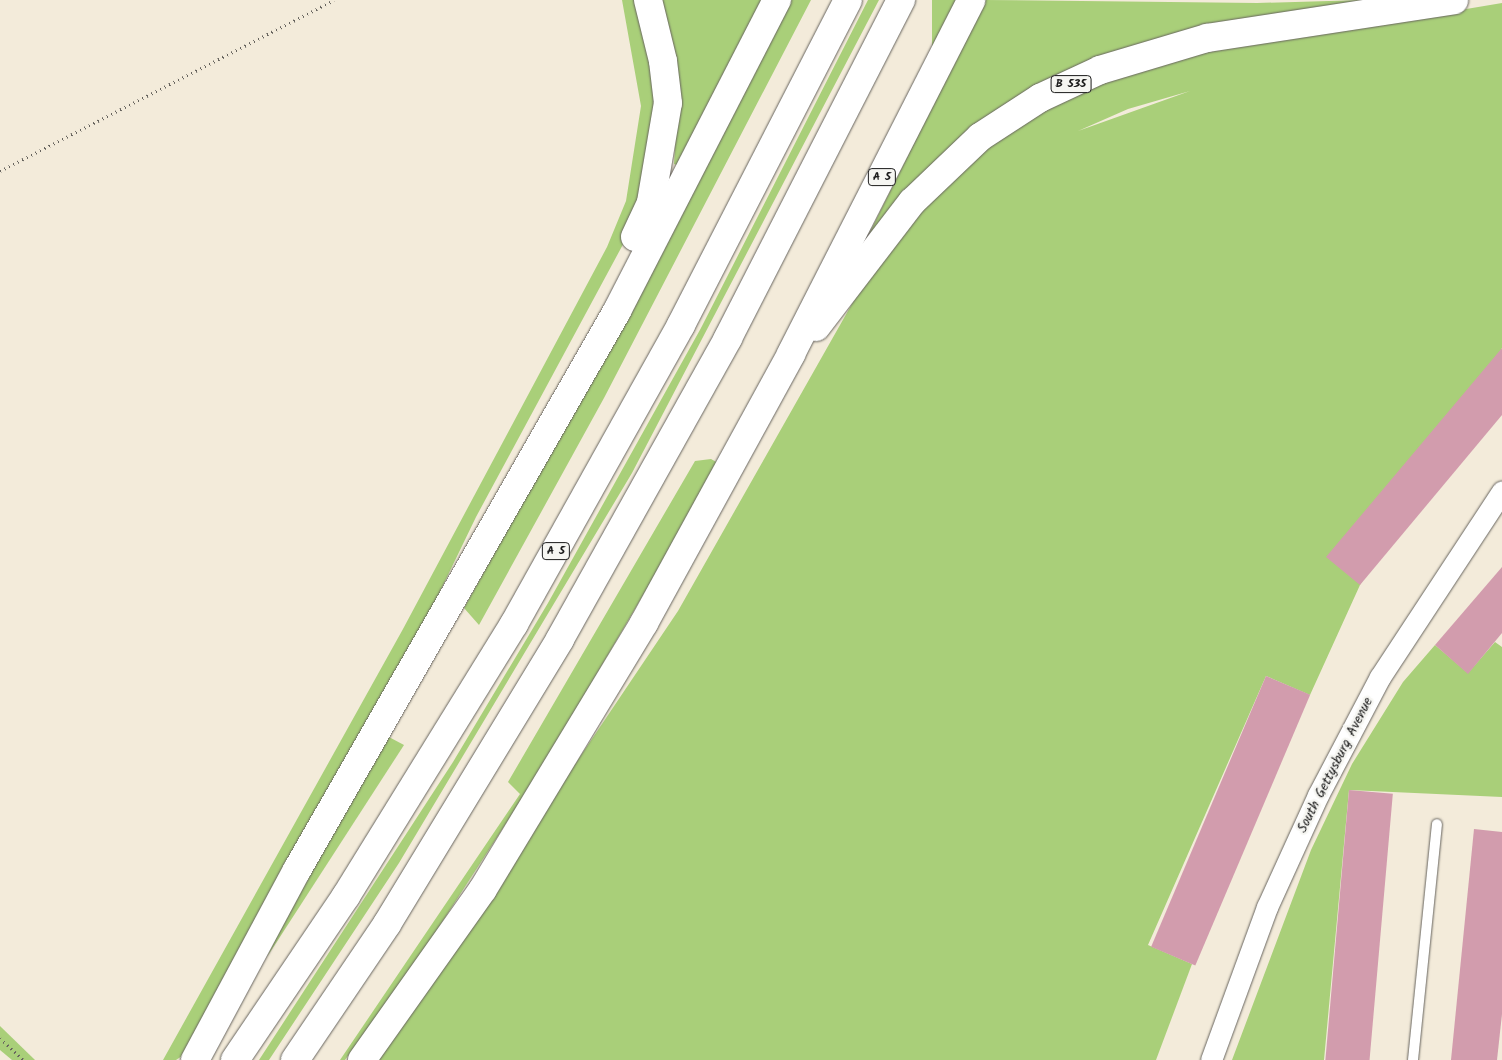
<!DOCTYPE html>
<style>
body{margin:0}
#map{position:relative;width:1502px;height:1060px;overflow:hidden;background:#f3ebda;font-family:Kalam,sans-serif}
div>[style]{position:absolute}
.green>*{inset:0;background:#a9cf79;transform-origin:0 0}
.building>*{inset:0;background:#d29cad;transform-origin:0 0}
.path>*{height:3px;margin-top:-1.5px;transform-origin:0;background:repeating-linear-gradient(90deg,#67645e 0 1px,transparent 0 5px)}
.roads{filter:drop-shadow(0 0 1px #67645e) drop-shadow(0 0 1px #67645e)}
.service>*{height:10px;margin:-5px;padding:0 5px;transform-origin:5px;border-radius:5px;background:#fff}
.minor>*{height:21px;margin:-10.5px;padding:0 10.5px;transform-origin:10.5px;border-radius:10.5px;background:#fff}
.motorway>*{height:28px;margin:-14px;padding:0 14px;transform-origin:14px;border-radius:14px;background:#fff}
span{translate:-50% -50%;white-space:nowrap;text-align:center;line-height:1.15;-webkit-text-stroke:5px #f6f6f2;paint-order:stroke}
.shield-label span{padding:1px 4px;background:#f6f6f2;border:1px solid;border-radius:4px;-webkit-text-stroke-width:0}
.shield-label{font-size:12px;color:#1c1c1c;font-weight:700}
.street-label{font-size:14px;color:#1c1c1c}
</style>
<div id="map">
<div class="green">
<div style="clip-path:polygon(622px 0,637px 0,648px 35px,656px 106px,651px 166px,627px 237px,476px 517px,419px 635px,188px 1052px,176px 1060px,163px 1060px,403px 629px,607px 247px,626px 201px,641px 106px)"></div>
<div style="clip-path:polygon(662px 0,764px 0,679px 166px,674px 164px,679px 81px)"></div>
<div style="clip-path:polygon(789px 0,811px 0,604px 398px,479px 625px,464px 608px,646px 280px)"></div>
<div style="clip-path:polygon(868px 0,879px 0,632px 473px,399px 863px,269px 1060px,259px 1060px,453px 762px,548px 603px,701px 328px)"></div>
<div style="left:932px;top:0;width:27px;height:377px"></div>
<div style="clip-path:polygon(985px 0,1257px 3px,1363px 0,1196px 28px,1114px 52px,869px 234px)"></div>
<div style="clip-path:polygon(evenodd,1502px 3px,1502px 348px,1360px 585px,1310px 695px,1266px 676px,1148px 945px,1192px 964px,1156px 1060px,376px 1060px,678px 611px,857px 295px,912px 219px,995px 140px,1032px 115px,1150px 62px,1502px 3px,1190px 91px,1078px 131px,1128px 109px,1190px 91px)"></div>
<div style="clip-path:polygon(711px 459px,720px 464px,538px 774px,424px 950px,345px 1060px,340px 1060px,520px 794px,508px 782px,695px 461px)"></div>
<div style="clip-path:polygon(1495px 642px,1502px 647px,1502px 797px,1349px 790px,1324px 1060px,1232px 1060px,1311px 850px,1352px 764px,1403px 682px,1435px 645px,1468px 673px)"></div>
<div style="clip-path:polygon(387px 736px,404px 745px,267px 957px,296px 896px)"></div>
<div style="clip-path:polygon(0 1026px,35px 1060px,12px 1060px,0 1050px)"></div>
</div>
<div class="building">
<div style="clip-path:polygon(1502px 348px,1502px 415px,1360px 585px,1326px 557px)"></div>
<div style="clip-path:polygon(1502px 567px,1502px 633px,1468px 674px,1435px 645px)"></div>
<div style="left:1266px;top:676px;width:48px;height:294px;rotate:23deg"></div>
<div style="left:1349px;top:790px;width:44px;height:271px;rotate:5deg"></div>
<div style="clip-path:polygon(1474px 829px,1502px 832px,1502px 1014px,1497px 1060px,1451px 1060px)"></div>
</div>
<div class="path">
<div style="left:0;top:171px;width:375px;rotate:-27.1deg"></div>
<div style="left:0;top:1038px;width:33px;rotate:43deg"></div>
</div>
<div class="roads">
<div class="service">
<div style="left:1413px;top:1060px;width:237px;rotate:-84.2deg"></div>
</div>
<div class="minor">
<div style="left:1211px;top:1060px;width:163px;rotate:-69.9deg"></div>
<div style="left:1267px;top:907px;width:123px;rotate:-65.5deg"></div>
<div style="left:1318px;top:795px;width:133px;rotate:-62.3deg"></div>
<div style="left:1380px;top:677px;width:222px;rotate:-56.7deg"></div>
</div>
<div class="motorway">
<div style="left:635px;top:237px;width:38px;rotate:-65deg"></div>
<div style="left:651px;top:202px;width:100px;rotate:-80.3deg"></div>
<div style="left:668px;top:103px;width:42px;rotate:-96.8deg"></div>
<div style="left:663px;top:61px;width:63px;rotate:-103.8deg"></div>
<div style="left:816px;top:327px;width:158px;rotate:-52.5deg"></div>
<div style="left:912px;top:202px;width:94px;rotate:-43.7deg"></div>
<div style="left:980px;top:137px;width:72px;rotate:-33deg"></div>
<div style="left:1040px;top:98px;width:66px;rotate:-25deg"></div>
<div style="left:1100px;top:70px;width:112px;rotate:-16.7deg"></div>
<div style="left:1207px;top:38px;width:250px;rotate:-8.7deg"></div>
<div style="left:195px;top:1060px;width:216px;rotate:-61.8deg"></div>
<div style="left:297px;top:870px;width:644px;rotate:-60.21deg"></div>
<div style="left:617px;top:311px;width:350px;rotate:-62.8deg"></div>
<div style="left:235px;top:1060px;width:198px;rotate:-55.9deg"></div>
<div style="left:346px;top:896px;width:320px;rotate:-58.3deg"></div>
<div style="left:514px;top:624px;width:342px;rotate:-60.8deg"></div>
<div style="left:681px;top:325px;width:365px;rotate:-62.8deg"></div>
<div style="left:295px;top:1060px;width:164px;rotate:-55.9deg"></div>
<div style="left:387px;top:924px;width:333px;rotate:-58.7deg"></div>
<div style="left:560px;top:639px;width:345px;rotate:-60.8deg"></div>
<div style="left:728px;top:338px;width:380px;rotate:-62.9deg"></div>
<div style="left:362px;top:1060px;width:209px;rotate:-54.7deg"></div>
<div style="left:483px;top:889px;width:311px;rotate:-58.8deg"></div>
<div style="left:644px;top:623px;width:307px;rotate:-61.3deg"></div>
<div style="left:791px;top:354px;width:397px;rotate:-63deg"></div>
</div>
</div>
<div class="shield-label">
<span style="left:1071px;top:84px">B 535</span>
<span style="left:882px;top:177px">A 5</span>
<span style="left:556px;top:551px">A 5</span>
</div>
<div class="street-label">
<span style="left:1335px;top:765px;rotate:-63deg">South Gettysburg Avenue</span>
</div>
</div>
